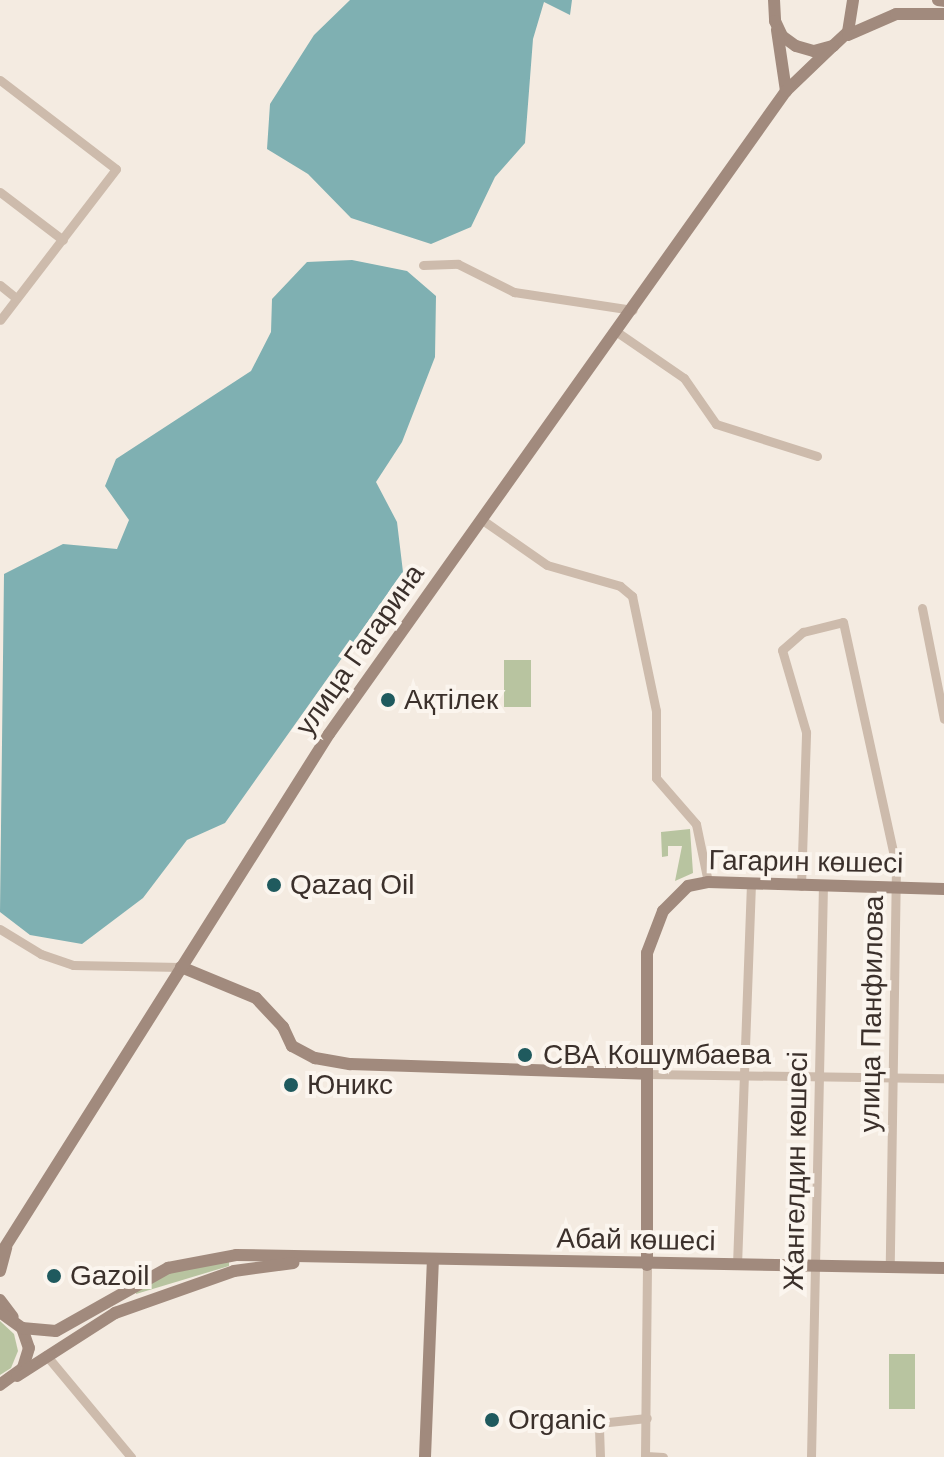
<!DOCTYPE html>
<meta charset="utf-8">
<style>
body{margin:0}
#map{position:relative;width:944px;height:1457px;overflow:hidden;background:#f4ebe1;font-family:Helvetica,sans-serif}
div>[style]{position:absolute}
.green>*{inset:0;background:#b8c4a0;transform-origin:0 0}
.water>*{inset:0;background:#7fb0b2}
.street>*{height:9px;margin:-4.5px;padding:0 4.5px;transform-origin:4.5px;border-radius:4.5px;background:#cdbbac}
.secondary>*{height:12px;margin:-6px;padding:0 6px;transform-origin:6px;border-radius:6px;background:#a18a7d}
.dots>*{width:22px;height:22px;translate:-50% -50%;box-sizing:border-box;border:4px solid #fbf5ee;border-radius:50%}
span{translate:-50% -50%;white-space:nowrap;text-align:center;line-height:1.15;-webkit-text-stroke:8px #fbf5ee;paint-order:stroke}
.street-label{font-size:28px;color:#3b302b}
.poi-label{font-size:28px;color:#3b302b}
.left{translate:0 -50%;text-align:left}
</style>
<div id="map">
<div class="green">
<div style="left:504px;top:660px;width:27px;height:47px"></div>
<div style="clip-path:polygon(690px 829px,693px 873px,675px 881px,682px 846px,668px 846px,668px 856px,662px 857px,661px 832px)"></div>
<div style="clip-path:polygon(229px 1261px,229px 1266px,136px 1294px,137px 1287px,178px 1270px)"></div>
<div style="clip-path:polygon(0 1321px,14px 1334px,18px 1351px,11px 1368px,0 1375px)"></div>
<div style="left:889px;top:1354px;width:26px;height:55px"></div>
</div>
<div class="water">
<div style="clip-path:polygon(350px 0,572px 0,570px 15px,544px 2px,533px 39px,525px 143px,495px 177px,471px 227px,431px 244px,351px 218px,308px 174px,267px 149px,270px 104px,314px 35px)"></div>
<div style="clip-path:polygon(352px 260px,407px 271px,436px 296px,435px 357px,402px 442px,376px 482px,397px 522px,403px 572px,225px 823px,187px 840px,143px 898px,82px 944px,30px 935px,0 912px,4px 574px,63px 544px,117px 549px,129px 520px,105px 486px,116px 459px,251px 371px,271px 332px,272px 299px,307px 262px)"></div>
</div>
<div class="street">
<div style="left:0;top:80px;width:146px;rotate:37.5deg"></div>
<div style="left:116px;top:169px;width:190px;rotate:127.5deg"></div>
<div style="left:0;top:192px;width:79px;rotate:37.3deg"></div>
<div style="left:423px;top:265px;width:35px;rotate:-2deg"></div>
<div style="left:458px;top:264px;width:63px;rotate:26.6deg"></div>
<div style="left:514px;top:292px;width:120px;rotate:8.6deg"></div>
<div style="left:0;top:285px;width:21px;rotate:39deg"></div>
<div style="left:617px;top:332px;width:81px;rotate:34.5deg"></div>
<div style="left:684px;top:378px;width:56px;rotate:55.2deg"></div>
<div style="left:716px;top:424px;width:106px;rotate:17.6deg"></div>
<div style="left:481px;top:519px;width:80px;rotate:34.9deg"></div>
<div style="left:547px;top:565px;width:76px;rotate:16deg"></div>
<div style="left:620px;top:586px;width:16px;rotate:40deg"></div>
<div style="left:632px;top:596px;width:117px;rotate:78.2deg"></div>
<div style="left:656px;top:711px;width:67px;rotate:90deg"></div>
<div style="left:656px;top:778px;width:61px;rotate:49deg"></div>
<div style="left:696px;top:824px;width:59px;rotate:78.3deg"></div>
<div style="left:922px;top:608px;width:113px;rotate:78.8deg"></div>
<div style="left:801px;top:886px;width:154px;rotate:-88.1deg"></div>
<div style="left:806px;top:732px;width:85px;rotate:-106.3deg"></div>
<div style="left:782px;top:650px;width:28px;rotate:-41deg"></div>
<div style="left:803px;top:632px;width:41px;rotate:-14deg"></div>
<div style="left:843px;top:622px;width:250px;rotate:77.7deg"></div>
<div style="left:896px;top:866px;width:402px;rotate:90.9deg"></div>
<div style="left:0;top:929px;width:48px;rotate:31.4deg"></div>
<div style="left:41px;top:954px;width:34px;rotate:19deg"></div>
<div style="left:73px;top:965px;width:108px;rotate:1.1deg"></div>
<div style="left:647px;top:1074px;width:297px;rotate:0.8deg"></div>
<div style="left:737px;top:1265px;width:380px;rotate:-87.9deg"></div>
<div style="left:46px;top:1355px;width:133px;rotate:50.2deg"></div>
<div style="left:646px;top:1456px;width:17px;rotate:3deg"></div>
<div style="left:600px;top:1457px;width:34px;rotate:-92deg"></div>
<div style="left:599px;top:1423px;width:48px;rotate:-5.9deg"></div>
<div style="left:645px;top:1457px;width:192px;rotate:-89.4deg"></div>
<div style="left:811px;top:1457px;width:571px;rotate:-88.8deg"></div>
</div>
<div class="secondary">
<div style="left:774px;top:0;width:21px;rotate:87deg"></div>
<div style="left:775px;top:21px;width:17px;rotate:65deg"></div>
<div style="left:782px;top:36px;width:17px;rotate:36deg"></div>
<div style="left:796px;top:46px;width:19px;rotate:16deg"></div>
<div style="left:814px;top:51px;width:20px;rotate:-15deg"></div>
<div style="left:833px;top:46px;width:21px;rotate:-43deg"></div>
<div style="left:848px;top:32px;width:32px;rotate:-81deg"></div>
<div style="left:938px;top:0;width:6px;rotate:9deg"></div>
<div style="left:777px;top:30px;width:62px;rotate:81.6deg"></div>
<div style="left:848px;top:35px;width:52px;rotate:-23.6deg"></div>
<div style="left:896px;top:14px;width:48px"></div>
<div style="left:181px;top:967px;width:81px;rotate:22.5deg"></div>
<div style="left:256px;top:998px;width:40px;rotate:47deg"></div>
<div style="left:283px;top:1027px;width:21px;rotate:65deg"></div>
<div style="left:292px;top:1046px;width:26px;rotate:28deg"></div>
<div style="left:315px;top:1058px;width:36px;rotate:10deg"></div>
<div style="left:350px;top:1064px;width:297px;rotate:1.9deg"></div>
<div style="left:0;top:1255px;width:616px;rotate:-57.73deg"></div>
<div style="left:329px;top:734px;width:789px;rotate:-54.6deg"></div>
<div style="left:786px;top:91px;width:65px;rotate:-43.8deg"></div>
<div style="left:647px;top:1265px;width:312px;rotate:-90deg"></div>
<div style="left:647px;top:953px;width:45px;rotate:-69.1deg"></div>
<div style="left:663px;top:911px;width:35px;rotate:-45deg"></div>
<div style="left:688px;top:886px;width:20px;rotate:-11deg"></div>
<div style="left:708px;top:882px;width:236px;rotate:1.7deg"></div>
<div style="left:0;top:1271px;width:24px;rotate:-75deg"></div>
<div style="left:0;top:1300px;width:21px;rotate:53deg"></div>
<div style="left:0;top:1312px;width:27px;rotate:36deg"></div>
<div style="left:22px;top:1328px;width:21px;rotate:71deg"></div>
<div style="left:29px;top:1348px;width:21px;rotate:107deg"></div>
<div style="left:23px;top:1368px;width:29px;rotate:144deg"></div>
<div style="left:22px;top:1328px;width:34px;rotate:5deg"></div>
<div style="left:56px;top:1331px;width:129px;rotate:-29.4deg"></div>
<div style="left:168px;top:1268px;width:69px;rotate:-10.8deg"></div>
<div style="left:236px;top:1255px;width:708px;rotate:1.05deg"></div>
<div style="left:17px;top:1376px;width:117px;rotate:-32.7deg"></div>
<div style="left:115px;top:1313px;width:126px;rotate:-19.4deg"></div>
<div style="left:234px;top:1271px;width:60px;rotate:-7.7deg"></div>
<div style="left:425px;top:1457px;width:196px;rotate:-87.7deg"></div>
</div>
<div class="dots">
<div style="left:388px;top:700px;background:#1f5a5e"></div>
<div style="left:274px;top:885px;background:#1f5a5e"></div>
<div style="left:525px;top:1055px;background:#1f5a5e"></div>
<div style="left:291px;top:1085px;background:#1f5a5e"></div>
<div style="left:54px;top:1276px;background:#1f5a5e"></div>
<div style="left:492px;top:1420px;background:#1f5a5e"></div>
</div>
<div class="street-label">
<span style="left:360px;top:650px;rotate:-55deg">улица Гагарина</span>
<span style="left:806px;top:862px;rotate:1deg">Гагарин көшесі</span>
<span style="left:872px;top:1014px;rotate:-89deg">улица Панфилова</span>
<span style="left:796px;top:1171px;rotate:-89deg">Жангелдин көшесі</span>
<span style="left:636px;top:1240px;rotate:1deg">Абай көшесі</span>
</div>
<div class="poi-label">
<span class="left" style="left:404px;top:700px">Ақтілек</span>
<span class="left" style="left:290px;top:885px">Qazaq Oil</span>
<span class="left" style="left:543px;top:1055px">СВА Кошумбаева</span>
<span class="left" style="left:307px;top:1085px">Юникс</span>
<span class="left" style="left:70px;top:1276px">Gazoil</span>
<span class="left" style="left:508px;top:1420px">Organic</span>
</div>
</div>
